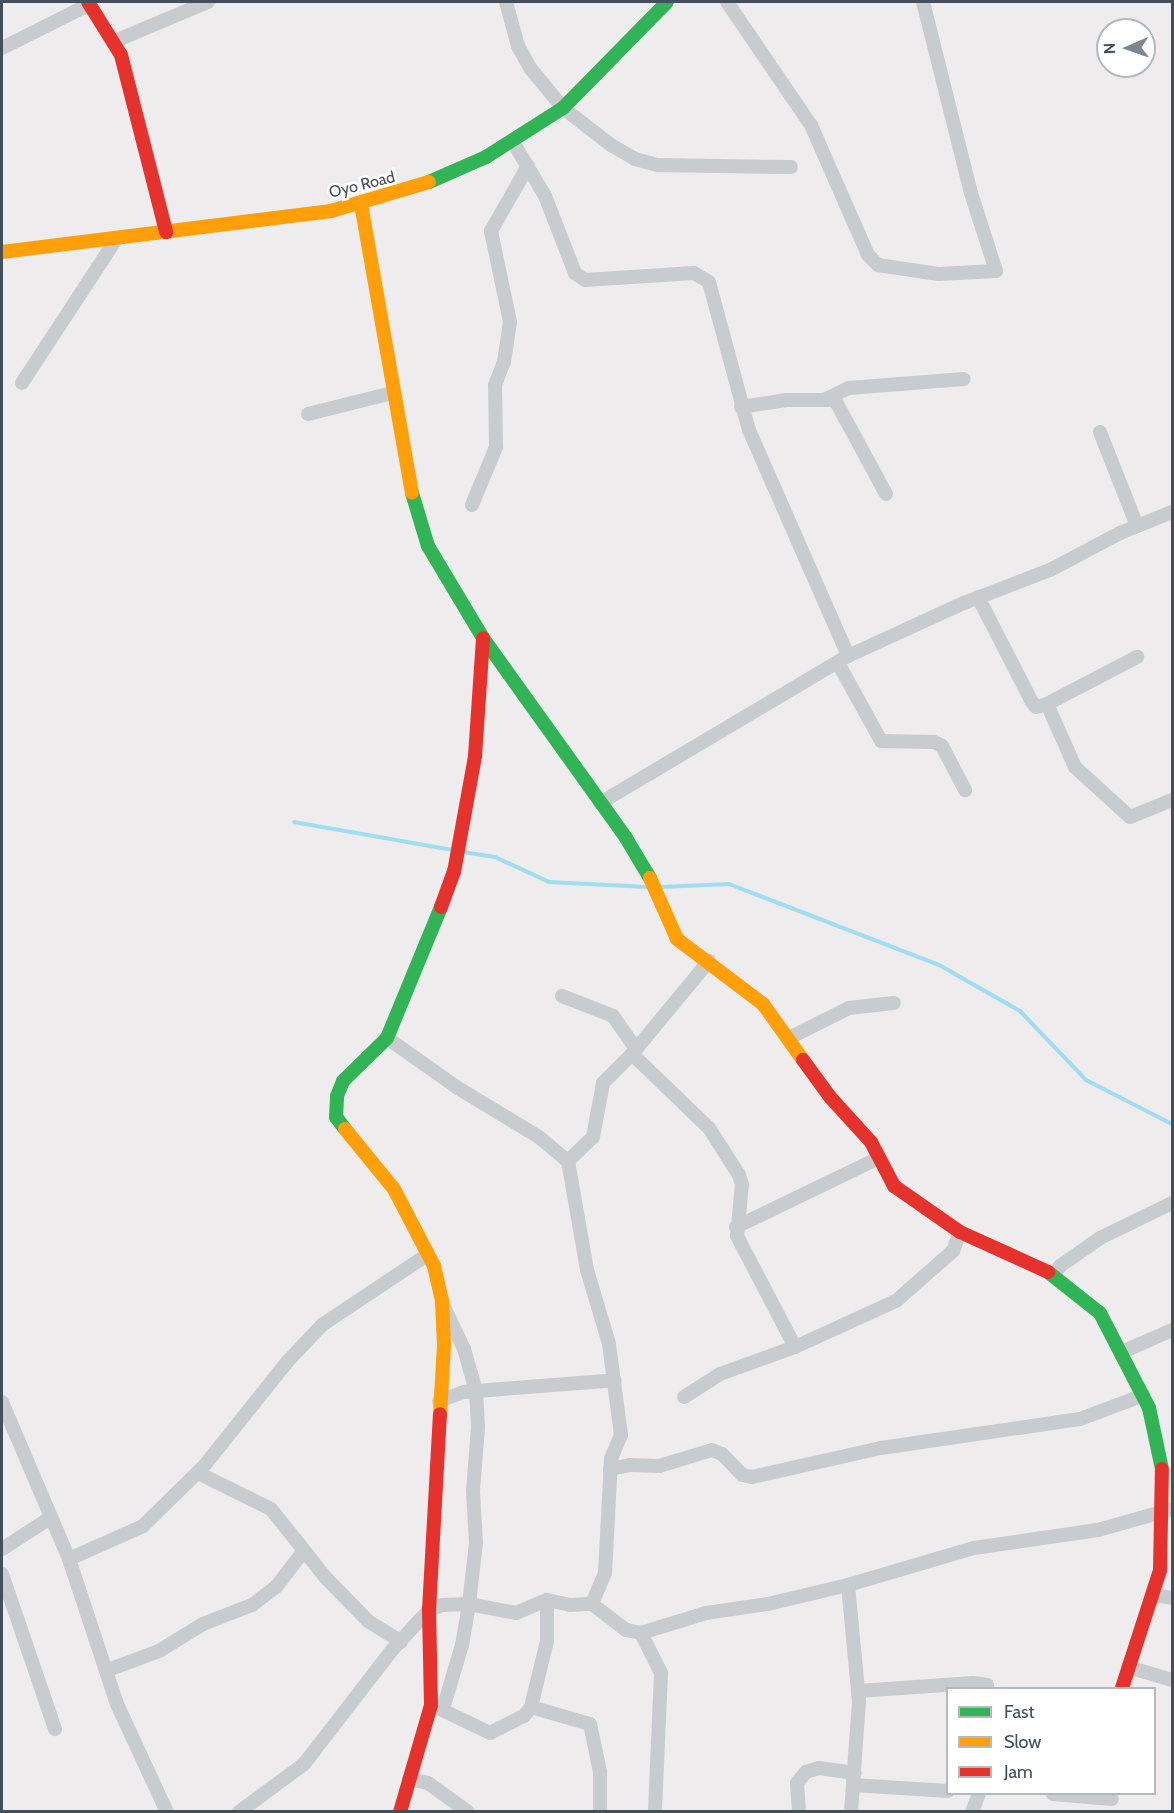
<!DOCTYPE html>
<style>
body{margin:0}
#map{position:relative;width:1174px;height:1813px;overflow:hidden;background:#eeecec;font-family:Cabin,sans-serif}
div>[style]{position:absolute}
.stream>*{height:4px;margin:-2px;padding:0 2px;transform-origin:2px;border-radius:2px;background:#a0ddf0}
.street>*{height:14px;margin:-7px;padding:0 7px;transform-origin:7px;border-radius:7px;background:#c9ccce}
.fast>*{height:14px;margin:-7px;padding:0 7px;transform-origin:7px;border-radius:7px;background:#30b455}
.slow>*{height:14px;margin:-7px;padding:0 7px;transform-origin:7px;border-radius:7px;background:#ff9f0a}
.jam>*{height:14px;margin:-7px;padding:0 7px;transform-origin:7px;border-radius:7px;background:#e5322d}
span{translate:-50% -50%;white-space:nowrap;text-align:center;line-height:1.15;-webkit-text-stroke:5px #fff;paint-order:stroke}
.street-label{font-size:16px;color:#434f5a}
.frame{position:absolute;inset:0;border:3px solid #434f5a;pointer-events:none}
.legend{position:absolute;left:946px;top:1687px;width:210px;height:108px;box-sizing:border-box;background:#fff;border:2px solid #b4b9bd;margin:0;padding:8px 10px;list-style:none;font-size:18px;color:#434f5a}
.legend li{display:flex;align-items:center;gap:12px;height:30px}
.legend b{width:30px;border:2px solid #b4b9bd}
.north{position:absolute;left:1096px;top:18px;width:60px;height:60px;box-sizing:border-box;background:#fff;border:2px solid #b4b9bd;border-radius:50%;rotate:268deg;font-size:16px;font-weight:700;line-height:24px;text-align:center;color:#434f5a}
.north::after{content:'';display:block;margin:auto;width:21px;height:27px;background:#7f868d;clip-path:polygon(50% 0,100% 100%,50% 72%,0 100%)}
</style>
<div id="map">
<div class="stream">
<div style="left:294px;top:822px;width:161px;rotate:10deg"></div>
<div style="left:463px;top:852px;width:32px;rotate:9deg"></div>
<div style="left:495px;top:857px;width:60px;rotate:24.8deg"></div>
<div style="left:549px;top:882px;width:99px;rotate:2.9deg"></div>
<div style="left:661px;top:887px;width:68px;rotate:-2.5deg"></div>
<div style="left:729px;top:884px;width:227px;rotate:21.1deg"></div>
<div style="left:941px;top:966px;width:91px;rotate:29.7deg"></div>
<div style="left:1020px;top:1011px;width:95px;rotate:46.3deg"></div>
<div style="left:1086px;top:1080px;width:97px;rotate:27.1deg"></div>
</div>
<div class="street">
<div style="left:506px;top:2px;width:46px;rotate:74.7deg"></div>
<div style="left:518px;top:46px;width:26px;rotate:61deg"></div>
<div style="left:531px;top:69px;width:50px;rotate:50.6deg"></div>
<div style="left:563px;top:108px;width:61px;rotate:37.6deg"></div>
<div style="left:611px;top:145px;width:28px;rotate:30deg"></div>
<div style="left:635px;top:159px;width:24px;rotate:15deg"></div>
<div style="left:658px;top:165px;width:133px;rotate:0.9deg"></div>
<div style="left:727px;top:2px;width:149px;rotate:55.7deg"></div>
<div style="left:811px;top:125px;width:142px;rotate:66.3deg"></div>
<div style="left:868px;top:255px;width:14px;rotate:45deg"></div>
<div style="left:878px;top:265px;width:61px;rotate:8.5deg"></div>
<div style="left:938px;top:274px;width:58px;rotate:-3deg"></div>
<div style="left:996px;top:271px;width:82px;rotate:-107.8deg"></div>
<div style="left:971px;top:193px;width:197px;rotate:-104.1deg"></div>
<div style="left:115px;top:41px;width:101px;rotate:-22.8deg"></div>
<div style="left:2px;top:48px;width:98px;rotate:-26.6deg"></div>
<div style="left:513px;top:142px;width:63px;rotate:59.3deg"></div>
<div style="left:545px;top:196px;width:83px;rotate:68.7deg"></div>
<div style="left:575px;top:273px;width:12px;rotate:35deg"></div>
<div style="left:585px;top:280px;width:109px;rotate:-3.7deg"></div>
<div style="left:694px;top:273px;width:17px;rotate:31deg"></div>
<div style="left:709px;top:282px;width:153px;rotate:74.9deg"></div>
<div style="left:749px;top:430px;width:247px;rotate:66.3deg"></div>
<div style="left:22px;top:383px;width:173px;rotate:-56.8deg"></div>
<div style="left:824px;top:400px;width:28px;rotate:-26deg"></div>
<div style="left:849px;top:388px;width:115px;rotate:-4.5deg"></div>
<div style="left:741px;top:407px;width:46px;rotate:-8.8deg"></div>
<div style="left:786px;top:400px;width:49px"></div>
<div style="left:835px;top:400px;width:107px;rotate:61.5deg"></div>
<div style="left:308px;top:414px;width:87px;rotate:-14deg"></div>
<div style="left:1100px;top:432px;width:101px;rotate:68.5deg"></div>
<div style="left:472px;top:505px;width:63px;rotate:-67.5deg"></div>
<div style="left:496px;top:447px;width:62px;rotate:-90.9deg"></div>
<div style="left:495px;top:385px;width:25px;rotate:-69deg"></div>
<div style="left:504px;top:362px;width:40px;rotate:-81.5deg"></div>
<div style="left:510px;top:322px;width:93px;rotate:-101.8deg"></div>
<div style="left:491px;top:231px;width:75px;rotate:-60.4deg"></div>
<div style="left:978px;top:597px;width:118px;rotate:62.8deg"></div>
<div style="left:1032px;top:702px;width:6px;rotate:51deg"></div>
<div style="left:1036px;top:707px;width:11px;rotate:-15deg"></div>
<div style="left:1047px;top:704px;width:69px;rotate:66deg"></div>
<div style="left:1075px;top:767px;width:74px;rotate:42.3deg"></div>
<div style="left:1130px;top:817px;width:45px;rotate:-22deg"></div>
<div style="left:838px;top:663px;width:89px;rotate:61.1deg"></div>
<div style="left:881px;top:741px;width:53px;rotate:1.1deg"></div>
<div style="left:934px;top:742px;width:9px;rotate:27deg"></div>
<div style="left:942px;top:746px;width:50px;rotate:62.4deg"></div>
<div style="left:1047px;top:704px;width:102px;rotate:-27.6deg"></div>
<div style="left:600px;top:803px;width:288px;rotate:-30.7deg"></div>
<div style="left:848px;top:656px;width:128px;rotate:-24.6deg"></div>
<div style="left:964px;top:603px;width:94px;rotate:-21.1deg"></div>
<div style="left:1052px;top:569px;width:77px;rotate:-27.9deg"></div>
<div style="left:1120px;top:533px;width:56px;rotate:-22deg"></div>
<div style="left:562px;top:996px;width:55px;rotate:21.4deg"></div>
<div style="left:613px;top:1016px;width:38px;rotate:55deg"></div>
<div style="left:387px;top:1038px;width:87px;rotate:35.2deg"></div>
<div style="left:458px;top:1088px;width:95px;rotate:31.2deg"></div>
<div style="left:539px;top:1137px;width:38px;rotate:40deg"></div>
<div style="left:568px;top:1161px;width:111px;rotate:80.1deg"></div>
<div style="left:587px;top:1270px;width:77px;rotate:73.4deg"></div>
<div style="left:609px;top:1344px;width:92px;rotate:82.5deg"></div>
<div style="left:621px;top:1435px;width:26px;rotate:113deg"></div>
<div style="left:611px;top:1459px;width:114px;rotate:93deg"></div>
<div style="left:605px;top:1573px;width:34px;rotate:113deg"></div>
<div style="left:789px;top:1038px;width:67px;rotate:-26.6deg"></div>
<div style="left:849px;top:1008px;width:45px;rotate:-6.3deg"></div>
<div style="left:632px;top:1054px;width:121px;rotate:-50.4deg"></div>
<div style="left:568px;top:1161px;width:35px;rotate:-44deg"></div>
<div style="left:593px;top:1137px;width:55px;rotate:-79.5deg"></div>
<div style="left:603px;top:1083px;width:41px;rotate:-45deg"></div>
<div style="left:632px;top:1054px;width:107px;rotate:43.9deg"></div>
<div style="left:709px;top:1128px;width:56px;rotate:57.4deg"></div>
<div style="left:739px;top:1175px;width:9px;rotate:72deg"></div>
<div style="left:742px;top:1184px;width:52px;rotate:95.5deg"></div>
<div style="left:737px;top:1236px;width:125px;rotate:62.4deg"></div>
<div style="left:736px;top:1227px;width:159px;rotate:-25.8deg"></div>
<div style="left:1054px;top:1275px;width:11px;rotate:-56deg"></div>
<div style="left:1060px;top:1266px;width:49px;rotate:-35deg"></div>
<div style="left:1100px;top:1238px;width:80px;rotate:-25.9deg"></div>
<div style="left:1122px;top:1352px;width:55px;rotate:-23.7deg"></div>
<div style="left:684px;top:1397px;width:43px;rotate:-32.6deg"></div>
<div style="left:720px;top:1374px;width:80px;rotate:-19.8deg"></div>
<div style="left:795px;top:1347px;width:111px;rotate:-24.5deg"></div>
<div style="left:896px;top:1301px;width:76px;rotate:-41.3deg"></div>
<div style="left:953px;top:1251px;width:20px;rotate:-70deg"></div>
<div style="left:439px;top:1401px;width:27px;rotate:-20deg"></div>
<div style="left:464px;top:1392px;width:151px;rotate:-4.5deg"></div>
<div style="left:2px;top:1402px;width:171px;rotate:66.9deg"></div>
<div style="left:69px;top:1559px;width:153px;rotate:71.7deg"></div>
<div style="left:117px;top:1704px;width:119px;rotate:65.2deg"></div>
<div style="left:610px;top:1469px;width:20px;rotate:-11deg"></div>
<div style="left:630px;top:1465px;width:29px;rotate:2deg"></div>
<div style="left:659px;top:1466px;width:55px;rotate:-16.8deg"></div>
<div style="left:712px;top:1450px;width:11px;rotate:22deg"></div>
<div style="left:722px;top:1454px;width:29px;rotate:46deg"></div>
<div style="left:742px;top:1475px;width:10px;rotate:11deg"></div>
<div style="left:752px;top:1477px;width:132px;rotate:-12.7deg"></div>
<div style="left:881px;top:1448px;width:201px;rotate:-8.3deg"></div>
<div style="left:1080px;top:1419px;width:68px;rotate:-20.6deg"></div>
<div style="left:198px;top:1473px;width:81px;rotate:26.3deg"></div>
<div style="left:271px;top:1509px;width:88px;rotate:51.4deg"></div>
<div style="left:326px;top:1578px;width:60px;rotate:45.7deg"></div>
<div style="left:368px;top:1621px;width:39px;rotate:32deg"></div>
<div style="left:2px;top:1549px;width:57px;rotate:-32.9deg"></div>
<div style="left:69px;top:1559px;width:81px;rotate:-24deg"></div>
<div style="left:143px;top:1526px;width:86px;rotate:-44.5deg"></div>
<div style="left:204px;top:1466px;width:133px;rotate:-51.4deg"></div>
<div style="left:287px;top:1362px;width:51px;rotate:-46.6deg"></div>
<div style="left:322px;top:1325px;width:126px;rotate:-33.7deg"></div>
<div style="left:2px;top:1574px;width:164px;rotate:71.1deg"></div>
<div style="left:848px;top:1585px;width:117px;rotate:84.6deg"></div>
<div style="left:859px;top:1701px;width:111px;rotate:94.1deg"></div>
<div style="left:1154px;top:1595px;width:18px;rotate:9deg"></div>
<div style="left:641px;top:1633px;width:45px;rotate:63.4deg"></div>
<div style="left:661px;top:1673px;width:139px;rotate:92.5deg"></div>
<div style="left:1128px;top:1667px;width:46px;rotate:16.5deg"></div>
<div style="left:108px;top:1670px;width:54px;rotate:-20.4deg"></div>
<div style="left:159px;top:1651px;width:52px;rotate:-31.5deg"></div>
<div style="left:203px;top:1624px;width:53px;rotate:-21.2deg"></div>
<div style="left:252px;top:1605px;width:30px;rotate:-37deg"></div>
<div style="left:276px;top:1587px;width:44px;rotate:-52.4deg"></div>
<div style="left:858px;top:1691px;width:115px;rotate:-4deg"></div>
<div style="left:973px;top:1683px;width:14px;rotate:8deg"></div>
<div style="left:987px;top:1685px;width:3px;rotate:90deg"></div>
<div style="left:436px;top:1707px;width:60px;rotate:25.7deg"></div>
<div style="left:490px;top:1733px;width:38px;rotate:-27deg"></div>
<div style="left:524px;top:1716px;width:11px;rotate:-52deg"></div>
<div style="left:531px;top:1707px;width:68px;rotate:-76.4deg"></div>
<div style="left:547px;top:1641px;width:41px;rotate:-90deg"></div>
<div style="left:531px;top:1707px;width:61px;rotate:16.1deg"></div>
<div style="left:590px;top:1724px;width:49px;rotate:78.2deg"></div>
<div style="left:600px;top:1772px;width:40px;rotate:90deg"></div>
<div style="left:443px;top:1709px;width:67px;rotate:-73.5deg"></div>
<div style="left:462px;top:1645px;width:42px;rotate:-80.3deg"></div>
<div style="left:469px;top:1604px;width:61px;rotate:-83.5deg"></div>
<div style="left:476px;top:1543px;width:52px;rotate:-93.3deg"></div>
<div style="left:473px;top:1491px;width:64px;rotate:-85.5deg"></div>
<div style="left:478px;top:1427px;width:36px;rotate:-93deg"></div>
<div style="left:476px;top:1391px;width:44px;rotate:-105.9deg"></div>
<div style="left:464px;top:1349px;width:47px;rotate:-115.5deg"></div>
<div style="left:409px;top:1779px;width:19px;rotate:12deg"></div>
<div style="left:428px;top:1783px;width:49px;rotate:35.9deg"></div>
<div style="left:853px;top:1785px;width:95px;rotate:3.6deg"></div>
<div style="left:1053px;top:1794px;width:59px;rotate:4.8deg"></div>
<div style="left:239px;top:1812px;width:81px;rotate:-36.4deg"></div>
<div style="left:304px;top:1764px;width:144px;rotate:-52.3deg"></div>
<div style="left:392px;top:1650px;width:54px;rotate:-47.2deg"></div>
<div style="left:429px;top:1610px;width:14px;rotate:-21deg"></div>
<div style="left:442px;top:1605px;width:27px;rotate:-2deg"></div>
<div style="left:469px;top:1604px;width:48px;rotate:10.8deg"></div>
<div style="left:516px;top:1613px;width:34px;rotate:-23deg"></div>
<div style="left:547px;top:1600px;width:24px;rotate:12deg"></div>
<div style="left:570px;top:1605px;width:22px;rotate:-3deg"></div>
<div style="left:592px;top:1604px;width:43px;rotate:37.4deg"></div>
<div style="left:626px;top:1630px;width:15px;rotate:11deg"></div>
<div style="left:641px;top:1633px;width:68px;rotate:-17.1deg"></div>
<div style="left:706px;top:1613px;width:63px;rotate:-8.3deg"></div>
<div style="left:768px;top:1604px;width:82px;rotate:-13.4deg"></div>
<div style="left:848px;top:1585px;width:131px;rotate:-16.4deg"></div>
<div style="left:974px;top:1548px;width:125px;rotate:-8.3deg"></div>
<div style="left:1098px;top:1530px;width:77px;rotate:-15.8deg"></div>
<div style="left:799px;top:1812px;width:29px;rotate:-94deg"></div>
<div style="left:797px;top:1783px;width:14px;rotate:-51deg"></div>
<div style="left:806px;top:1772px;width:14px;rotate:-17deg"></div>
<div style="left:819px;top:1768px;width:36px;rotate:8deg"></div>
<div style="left:972px;top:1812px;width:19px;rotate:-69deg"></div>
</div>
<div class="fast">
<div style="left:429px;top:182px;width:62px;rotate:-23.7deg"></div>
<div style="left:486px;top:157px;width:91px;rotate:-32.5deg"></div>
<div style="left:563px;top:108px;width:148px;rotate:-45.5deg"></div>
<div style="left:412px;top:493px;width:55px;rotate:73.2deg"></div>
<div style="left:428px;top:546px;width:107px;rotate:59.1deg"></div>
<div style="left:483px;top:638px;width:246px;rotate:54.4deg"></div>
<div style="left:626px;top:838px;width:47px;rotate:59deg"></div>
<div style="left:345px;top:1129px;width:15px;rotate:-127deg"></div>
<div style="left:336px;top:1117px;width:21px;rotate:-87deg"></div>
<div style="left:337px;top:1096px;width:16px;rotate:-68deg"></div>
<div style="left:343px;top:1081px;width:62px;rotate:-44.3deg"></div>
<div style="left:387px;top:1038px;width:142px;rotate:-67.6deg"></div>
<div style="left:1048px;top:1272px;width:66px;rotate:38.3deg"></div>
<div style="left:1100px;top:1313px;width:107px;rotate:62.7deg"></div>
<div style="left:1149px;top:1408px;width:62px;rotate:78deg"></div>
</div>
<div class="slow">
<div style="left:361px;top:204px;width:293px;rotate:80deg"></div>
<div style="left:2px;top:252px;width:332px;rotate:-7.1deg"></div>
<div style="left:331px;top:211px;width:102px;rotate:-16.5deg"></div>
<div style="left:650px;top:878px;width:67px;rotate:66.1deg"></div>
<div style="left:677px;top:939px;width:108px;rotate:37.1deg"></div>
<div style="left:763px;top:1004px;width:69px;rotate:54.5deg"></div>
<div style="left:345px;top:1129px;width:77px;rotate:50.8deg"></div>
<div style="left:394px;top:1189px;width:87px;rotate:62.5deg"></div>
<div style="left:434px;top:1266px;width:37px;rotate:77deg"></div>
<div style="left:442px;top:1302px;width:43px;rotate:87.3deg"></div>
<div style="left:444px;top:1345px;width:69px;rotate:93.3deg"></div>
</div>
<div class="jam">
<div style="left:88px;top:2px;width:62px;rotate:58.1deg"></div>
<div style="left:121px;top:55px;width:183px;rotate:75.7deg"></div>
<div style="left:441px;top:907px;width:37px;rotate:-70deg"></div>
<div style="left:454px;top:872px;width:118px;rotate:-79.7deg"></div>
<div style="left:475px;top:756px;width:118px;rotate:-86.1deg"></div>
<div style="left:803px;top:1060px;width:46px;rotate:53.9deg"></div>
<div style="left:830px;top:1097px;width:61px;rotate:47.7deg"></div>
<div style="left:871px;top:1142px;width:50px;rotate:62.4deg"></div>
<div style="left:894px;top:1186px;width:80px;rotate:34.9deg"></div>
<div style="left:960px;top:1232px;width:97px;rotate:24.4deg"></div>
<div style="left:1122px;top:1688px;width:124px;rotate:-72.1deg"></div>
<div style="left:1160px;top:1570px;width:101px;rotate:-88.9deg"></div>
<div style="left:400px;top:1812px;width:111px;rotate:-73.8deg"></div>
<div style="left:431px;top:1705px;width:95px;rotate:-91.2deg"></div>
<div style="left:429px;top:1610px;width:196px;rotate:-86.8deg"></div>
</div>
<div class="street-label">
<span style="left:362px;top:185px;rotate:-14deg">Oyo Road</span>
</div>
<div class="frame"></div>
<ul class="legend">
<li><b style="height:8px;background:#30b455"></b>Fast</li>
<li><b style="height:8px;background:#ff9f0a"></b>Slow</li>
<li><b style="height:8px;background:#e5322d"></b>Jam</li>
</ul>
<div class="north">N</div>
</div>
